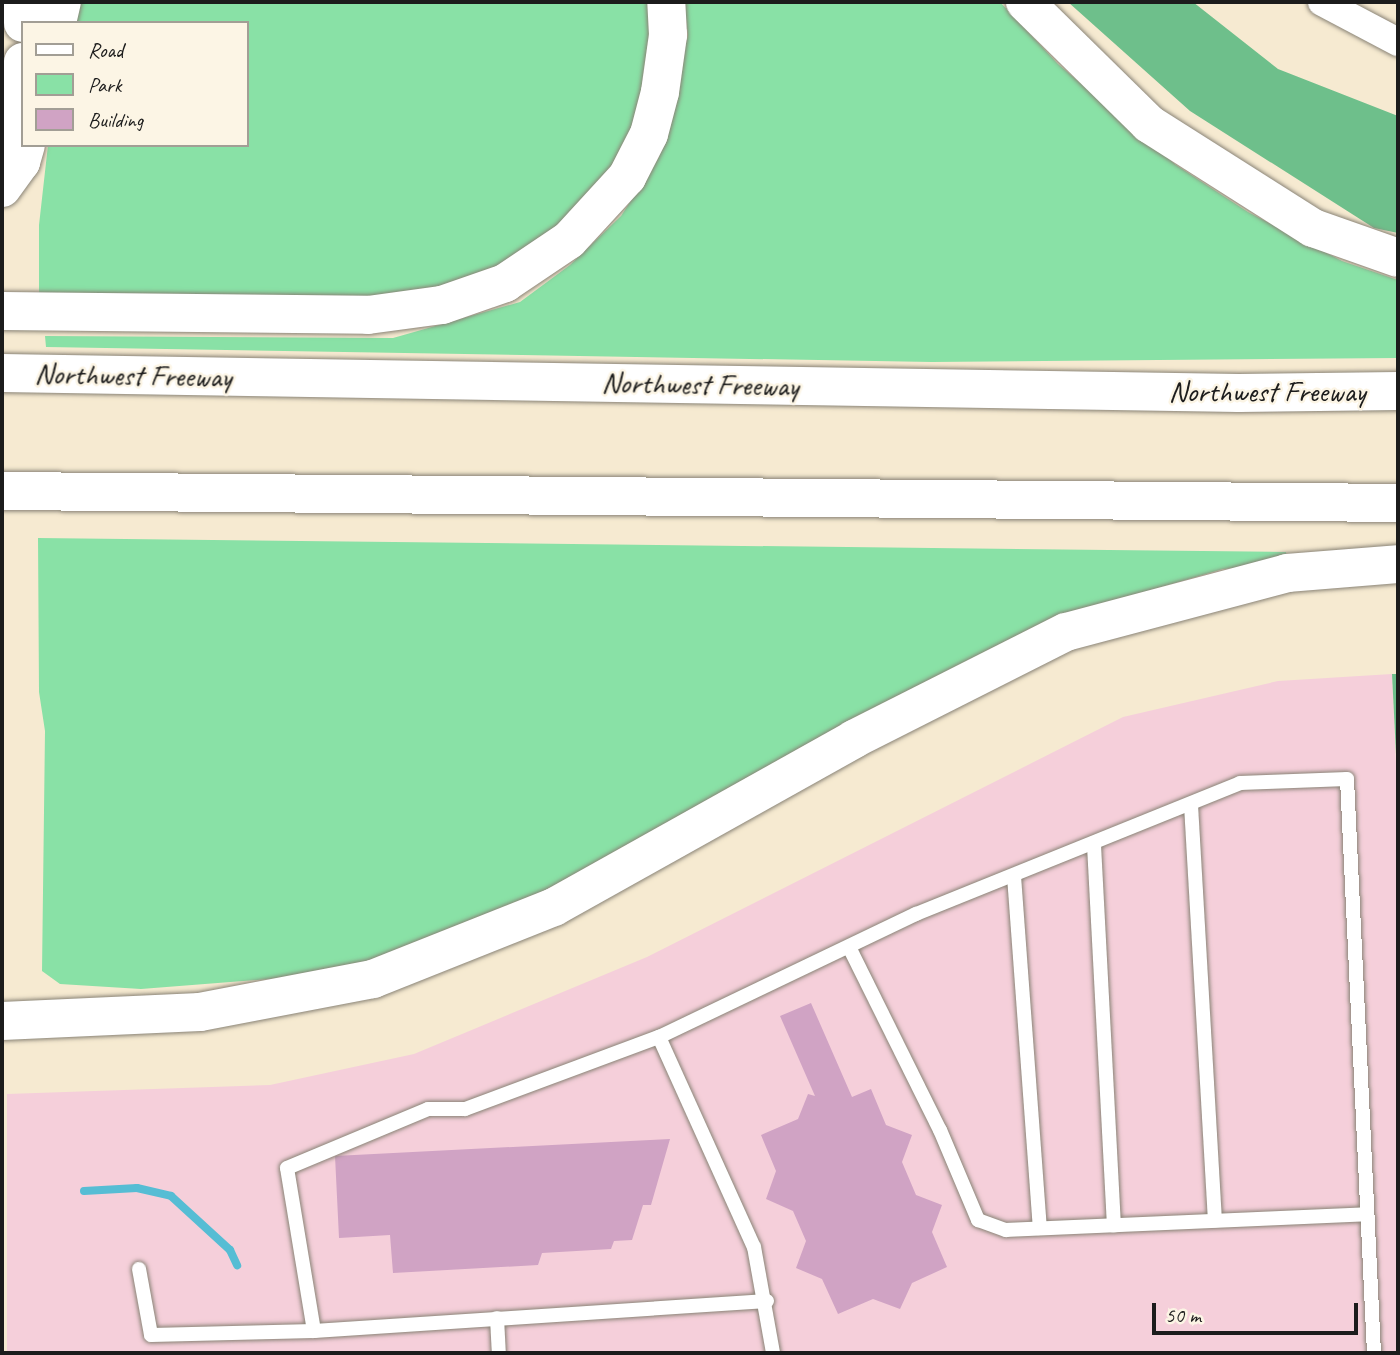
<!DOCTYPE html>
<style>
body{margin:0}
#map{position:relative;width:1400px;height:1355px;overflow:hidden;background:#f6ead1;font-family:Caveat,sans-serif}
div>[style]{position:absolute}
.built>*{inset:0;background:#f5cfda}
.green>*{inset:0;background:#89e1a6}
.forest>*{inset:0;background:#6ebf8b}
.stream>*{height:8px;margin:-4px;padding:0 4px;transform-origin:4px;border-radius:4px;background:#56bdd4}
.building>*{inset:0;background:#d0a3c4}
.roads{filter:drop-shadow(0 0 2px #898376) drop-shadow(0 0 2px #898376)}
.lane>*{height:14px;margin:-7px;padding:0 7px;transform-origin:7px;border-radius:7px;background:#fff}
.street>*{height:28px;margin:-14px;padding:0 14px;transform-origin:14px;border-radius:14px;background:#fff}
.primary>*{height:38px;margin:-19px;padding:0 19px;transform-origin:19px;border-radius:19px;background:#fff}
.highway>*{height:38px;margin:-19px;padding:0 19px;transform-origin:19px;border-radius:19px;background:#fff}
span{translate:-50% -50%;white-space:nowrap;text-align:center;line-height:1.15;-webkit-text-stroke:5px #fcf5e5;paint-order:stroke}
.street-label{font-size:30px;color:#1c1c1c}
.frame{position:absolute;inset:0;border:4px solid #1c1c1c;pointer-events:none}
.legend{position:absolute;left:21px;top:21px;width:228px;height:126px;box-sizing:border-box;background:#fcf5e5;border:2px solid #a29e95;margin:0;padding:9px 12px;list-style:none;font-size:21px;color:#1c1c1c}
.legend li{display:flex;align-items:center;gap:14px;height:35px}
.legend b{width:35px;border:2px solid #a29e95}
.scale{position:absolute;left:1152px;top:1303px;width:206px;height:32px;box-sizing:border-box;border:4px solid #1c1c1c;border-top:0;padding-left:9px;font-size:21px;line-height:24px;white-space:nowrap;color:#1c1c1c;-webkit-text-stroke:5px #fcf5e5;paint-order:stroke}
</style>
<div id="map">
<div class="built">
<div style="clip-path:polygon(1392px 674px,1398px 806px,1398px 1353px,7px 1353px,7px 1094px,270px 1085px,414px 1054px,647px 957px,1123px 717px,1278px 681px)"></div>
</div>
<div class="green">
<div style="clip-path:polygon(79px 2px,653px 2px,654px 54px,629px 141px,598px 188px,534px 252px,449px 290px,383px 300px,39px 299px,39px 225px,48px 145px,247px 145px,247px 23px,71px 23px)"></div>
<div style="clip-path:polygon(684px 2px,1000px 2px,1058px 64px,1176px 165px,1248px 212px,1342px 261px,1398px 280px,1398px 358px,932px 362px,46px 347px,45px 336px,393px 338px,520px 302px,570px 265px,621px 216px,659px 157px,688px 35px)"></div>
<div style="clip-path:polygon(38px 538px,1286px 552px,1288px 564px,1223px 569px,1134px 595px,611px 863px,375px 961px,307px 976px,141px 989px,60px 984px,42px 971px,45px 731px,39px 692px)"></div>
</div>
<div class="forest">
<div style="clip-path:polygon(1068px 2px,1193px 2px,1278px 69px,1398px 116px,1398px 233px,1374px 228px,1190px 111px)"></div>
<div style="clip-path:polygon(1392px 674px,1398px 674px,1396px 754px)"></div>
</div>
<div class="stream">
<div style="left:84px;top:1191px;width:53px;rotate:-3.2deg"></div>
<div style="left:137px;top:1188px;width:35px;rotate:13deg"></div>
<div style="left:171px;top:1196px;width:80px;rotate:42.5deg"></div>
<div style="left:230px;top:1250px;width:17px;rotate:65deg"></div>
</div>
<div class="building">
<div style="clip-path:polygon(811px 1003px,852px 1097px,871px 1089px,886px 1125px,912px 1135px,902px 1162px,916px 1195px,942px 1205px,932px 1232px,947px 1267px,912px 1283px,900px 1309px,873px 1299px,838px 1314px,822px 1279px,796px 1268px,806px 1241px,793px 1211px,766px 1199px,776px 1171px,761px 1135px,798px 1119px,808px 1094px,815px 1096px,780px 1016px)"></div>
<div style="clip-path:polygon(670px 1139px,651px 1205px,643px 1205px,632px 1240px,614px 1241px,611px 1249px,542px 1253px,538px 1265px,393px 1273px,390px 1235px,339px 1238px,335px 1156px)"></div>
</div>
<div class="roads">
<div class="lane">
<div style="left:1191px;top:805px;width:416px;rotate:86.7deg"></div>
<div style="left:1094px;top:845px;width:381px;rotate:87deg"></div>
<div style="left:1014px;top:876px;width:353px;rotate:85.8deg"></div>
<div style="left:849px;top:947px;width:204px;rotate:63.6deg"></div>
<div style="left:940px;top:1130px;width:98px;rotate:67.1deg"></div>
<div style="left:978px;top:1220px;width:30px;rotate:20deg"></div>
<div style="left:1006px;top:1230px;width:360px;rotate:-2.5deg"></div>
<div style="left:659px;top:1037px;width:230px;rotate:65.7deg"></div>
<div style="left:754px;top:1247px;width:108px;rotate:79.8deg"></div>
<div style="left:139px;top:1269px;width:67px;rotate:79.7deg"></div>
<div style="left:151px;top:1335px;width:163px;rotate:-1.4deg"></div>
<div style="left:767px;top:1301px;width:454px;rotate:176.2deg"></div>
<div style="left:314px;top:1331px;width:165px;rotate:-99.4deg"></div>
<div style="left:287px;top:1168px;width:153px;rotate:-22.7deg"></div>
<div style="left:428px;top:1109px;width:37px"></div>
<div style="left:465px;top:1109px;width:207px;rotate:-20.4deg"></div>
<div style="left:659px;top:1037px;width:285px;rotate:-25.6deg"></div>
<div style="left:916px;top:914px;width:349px;rotate:-22deg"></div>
<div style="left:1240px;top:783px;width:107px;rotate:-2.1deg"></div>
<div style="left:1347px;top:779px;width:575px;rotate:87.31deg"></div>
<div style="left:497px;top:1318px;width:35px;rotate:87deg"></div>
</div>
<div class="street">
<div style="left:1322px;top:2px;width:86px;rotate:27.8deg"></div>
</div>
<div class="primary">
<div style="left:23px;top:23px;width:21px;rotate:-90deg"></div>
<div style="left:2px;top:188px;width:32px;rotate:-54deg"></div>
<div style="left:21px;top:162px;width:100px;rotate:-88.9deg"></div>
</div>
<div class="highway">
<div style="left:1025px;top:2px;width:174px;rotate:44.5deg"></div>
<div style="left:1149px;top:124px;width:194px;rotate:32.4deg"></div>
<div style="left:1313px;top:228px;width:90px;rotate:19.4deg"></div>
<div style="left:57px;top:23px;width:22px;rotate:-77deg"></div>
<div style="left:21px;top:162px;width:18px;rotate:-74deg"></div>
<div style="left:2px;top:311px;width:366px;rotate:0.6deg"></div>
<div style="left:368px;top:315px;width:75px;rotate:-7.7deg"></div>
<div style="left:442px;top:305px;width:67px;rotate:-19.2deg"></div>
<div style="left:505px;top:283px;width:77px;rotate:-33.9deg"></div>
<div style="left:569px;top:240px;width:86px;rotate:-47.4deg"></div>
<div style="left:627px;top:177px;width:48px;rotate:-62.9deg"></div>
<div style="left:649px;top:134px;width:43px;rotate:-75.3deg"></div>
<div style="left:660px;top:92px;width:58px;rotate:-82deg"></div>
<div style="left:668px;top:35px;width:33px;rotate:-93deg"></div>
<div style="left:2px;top:373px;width:1237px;rotate:0.93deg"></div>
<div style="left:1239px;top:393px;width:159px;rotate:-0.7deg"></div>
<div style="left:2px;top:491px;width:1396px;rotate:0.49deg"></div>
<div style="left:2px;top:1021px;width:198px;rotate:-2.6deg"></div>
<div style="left:200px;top:1012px;width:176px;rotate:-10.8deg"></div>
<div style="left:373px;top:979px;width:195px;rotate:-21.7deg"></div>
<div style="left:554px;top:907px;width:344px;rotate:-29.2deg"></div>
<div style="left:854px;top:739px;width:237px;rotate:-26.8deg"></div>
<div style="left:1066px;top:632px;width:229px;rotate:-14.9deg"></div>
<div style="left:1287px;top:573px;width:111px;rotate:-4.6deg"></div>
</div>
</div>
<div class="street-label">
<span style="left:133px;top:375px;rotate:1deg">Northwest Freeway</span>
<span style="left:700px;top:384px;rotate:1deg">Northwest Freeway</span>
<span style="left:1267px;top:391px">Northwest Freeway</span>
</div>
<div class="frame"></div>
<ul class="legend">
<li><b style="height:9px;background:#fff"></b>Road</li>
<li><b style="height:19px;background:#89e1a6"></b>Park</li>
<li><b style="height:19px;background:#d0a3c4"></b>Building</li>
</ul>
<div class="scale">50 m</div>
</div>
